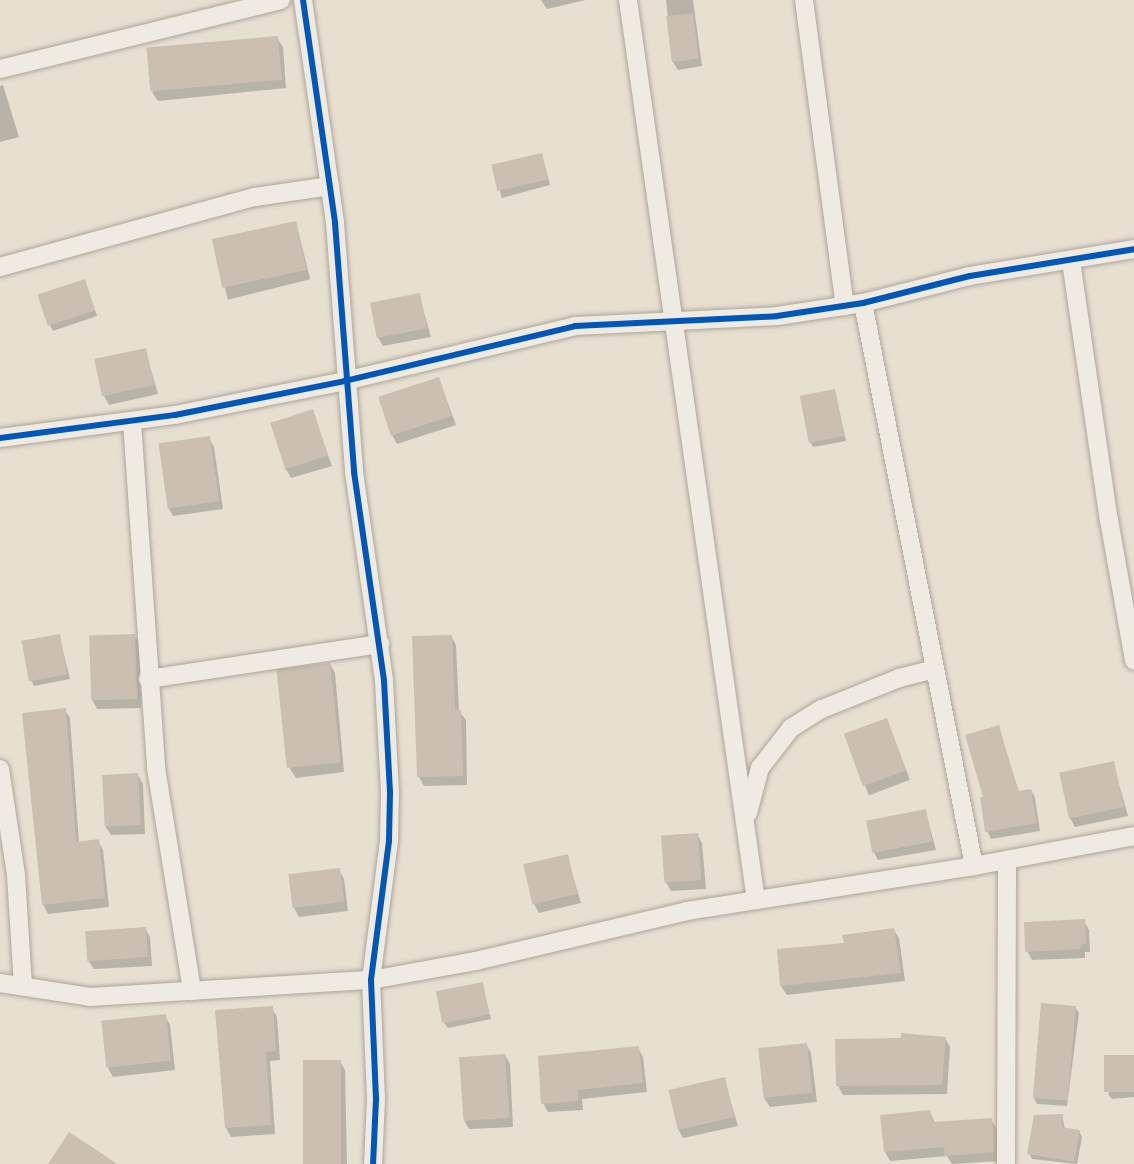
<!DOCTYPE html>
<style>
body{margin:0}
#map{position:relative;width:1134px;height:1164px;overflow:hidden;background:#e7e0d1;font-family:Lora,serif}
div>[style]{position:absolute}
.shadow>*{inset:0;background:#0003;transform-origin:0 0}
.building>*{inset:0;background:#cbbfb2;transform-origin:0 0}
.roads{filter:drop-shadow(0 0 2px #ada599) drop-shadow(0 0 2px #ada599)}
.street>*{height:18px;margin:-9px;padding:0 9px;transform-origin:9px;border-radius:9px;background:#efebe3}
.cycleway>*{height:6px;margin:-3px;padding:0 3px;transform-origin:3px;border-radius:3px;background:#0057b8}
span{translate:-50% -50%;white-space:nowrap;text-align:center;line-height:1.15;-webkit-text-stroke:5px #f7eed8;paint-order:stroke}
</style>
<div id="map">
<div class="shadow">
<div style="clip-path:polygon(541px 0,586px 0,547px 9px)"></div>
<div style="clip-path:polygon(666px 0,693px 0,702px 66px,678px 70px,673px 62px)"></div>
<div style="clip-path:polygon(277px 38px,283px 47px,286px 88px,158px 101px,152px 92px)"></div>
<div style="clip-path:polygon(3px 85px,19px 137px,0 142px,0 86px)"></div>
<div style="left:542px;top:155px;width:31px;height:50px;rotate:75deg"></div>
<div style="left:296px;top:222px;width:59px;height:85px;rotate:76deg"></div>
<div style="clip-path:polygon(87px 287px,97px 316px,53px 331px,50px 325px)"></div>
<div style="clip-path:polygon(419px 295px,431px 337px,383px 346px,378px 337px)"></div>
<div style="clip-path:polygon(145px 349px,158px 394px,109px 405px,104px 396px)"></div>
<div style="clip-path:polygon(439px 379px,456px 425px,397px 444px,392px 435px)"></div>
<div style="clip-path:polygon(835px 391px,846px 441px,813px 447px,810px 441px)"></div>
<div style="clip-path:polygon(312px 411px,332px 466px,291px 478px,286px 469px)"></div>
<div style="clip-path:polygon(209px 438px,214px 447px,223px 509px,173px 516px,168px 507px)"></div>
<div style="clip-path:polygon(59px 635px,70px 679px,34px 686px,31px 680px)"></div>
<div style="clip-path:polygon(134px 635px,140px 644px,141px 708px,97px 709px,92px 699px)"></div>
<div style="clip-path:polygon(451px 636px,456px 645px,459px 711px,466px 720px,467px 785px,424px 786px,419px 777px,413px 638px)"></div>
<div style="clip-path:polygon(330px 664px,335px 673px,344px 772px,296px 778px,290px 769px)"></div>
<div style="clip-path:polygon(65px 710px,70px 718px,79px 843px,98px 841px,103px 850px,109px 907px,48px 914px,43px 904px)"></div>
<div style="left:887px;top:720px;width:64px;height:44px;rotate:69deg"></div>
<div style="clip-path:polygon(998px 727px,1019px 792px,1031px 790px,1035px 798px,1040px 831px,991px 839px,987px 831px,985px 798px)"></div>
<div style="clip-path:polygon(1113px 763px,1128px 816px,1075px 827px,1070px 818px)"></div>
<div style="clip-path:polygon(138px 775px,143px 784px,145px 834px,111px 835px,105px 826px)"></div>
<div style="clip-path:polygon(925px 810px,936px 850px,878px 860px,873px 851px)"></div>
<div style="clip-path:polygon(697px 834px,702px 843px,706px 889px,671px 891px,666px 882px)"></div>
<div style="clip-path:polygon(567px 856px,581px 903px,539px 913px,534px 904px)"></div>
<div style="clip-path:polygon(339px 870px,344px 879px,348px 911px,299px 917px,294px 908px)"></div>
<div style="clip-path:polygon(1084px 921px,1089px 930px,1090px 952px,1085px 952px,1085px 958px,1032px 960px,1027px 951px)"></div>
<div style="clip-path:polygon(145px 928px,150px 937px,152px 966px,94px 969px,88px 960px)"></div>
<div style="clip-path:polygon(893px 929px,899px 938px,905px 981px,787px 995px,781px 986px,845px 945px)"></div>
<div style="clip-path:polygon(482px 984px,491px 1019px,448px 1028px,444px 1023px)"></div>
<div style="clip-path:polygon(1075px 1007px,1079px 1013px,1067px 1106px,1037px 1104px,1034px 1098px)"></div>
<div style="clip-path:polygon(272px 1008px,277px 1017px,280px 1060px,270px 1061px,275px 1134px,231px 1137px,226px 1128px)"></div>
<div style="clip-path:polygon(165px 1016px,170px 1025px,175px 1070px,113px 1077px,108px 1068px)"></div>
<div style="clip-path:polygon(945px 1038px,950px 1047px,947px 1094px,843px 1095px,838px 1086px)"></div>
<div style="clip-path:polygon(806px 1044px,811px 1053px,817px 1102px,770px 1107px,764px 1098px)"></div>
<div style="clip-path:polygon(638px 1048px,643px 1057px,647px 1092px,582px 1099px,583px 1110px,548px 1112px,543px 1103px)"></div>
<div style="clip-path:polygon(505px 1055px,510px 1064px,513px 1127px,469px 1129px,464px 1120px)"></div>
<div style="clip-path:polygon(1134px 1057px,1134px 1097px,1112px 1099px,1108px 1094px)"></div>
<div style="clip-path:polygon(340px 1061px,345px 1070px,347px 1164px,305px 1164px)"></div>
<div style="clip-path:polygon(724px 1079px,738px 1126px,683px 1138px,678px 1129px)"></div>
<div style="clip-path:polygon(930px 1112px,935px 1123px,991px 1120px,997px 1129px,999px 1161px,952px 1164px,947px 1156px,890px 1161px,885px 1152px)"></div>
<div style="clip-path:polygon(1062px 1115px,1065px 1129px,1079px 1131px,1082px 1137px,1077px 1164px,1032px 1159px,1029px 1153px)"></div>
</div>
<div class="building">
<div style="left:693px;top:13px;width:46px;height:27px;rotate:83deg"></div>
<div style="left:278px;top:36px;width:44px;height:132px;rotate:85deg"></div>
<div style="left:542px;top:153px;width:27px;height:52px;rotate:77deg"></div>
<div style="left:296px;top:221px;width:50px;height:86px;rotate:78deg"></div>
<div style="left:85px;top:279px;width:33px;height:50px;rotate:72deg"></div>
<div style="left:420px;top:293px;width:36px;height:51px;rotate:79deg"></div>
<div style="left:146px;top:348px;width:38px;height:53px;rotate:78deg"></div>
<div style="left:439px;top:377px;width:41px;height:64px;rotate:72deg"></div>
<div style="left:835px;top:389px;width:48px;height:36px;rotate:79deg"></div>
<div style="left:313px;top:409px;width:49px;height:45px;rotate:72deg"></div>
<div style="left:210px;top:436px;width:66px;height:52px;rotate:82deg"></div>
<div style="left:60px;top:634px;width:41px;height:39px;rotate:80deg"></div>
<div style="left:135px;top:634px;width:65px;height:46px;rotate:88deg"></div>
<div style="clip-path:polygon(452px 635px,455px 710px,461px 710px,463px 776px,417px 777px,412px 636px)"></div>
<div style="left:330px;top:663px;width:100px;height:54px;rotate:84deg"></div>
<div style="clip-path:polygon(66px 708px,76px 842px,99px 839px,105px 898px,42px 905px,22px 713px)"></div>
<div style="left:887px;top:718px;width:56px;height:46px;rotate:70deg"></div>
<div style="clip-path:polygon(999px 725px,1018px 791px,1031px 789px,1037px 823px,985px 832px,980px 797px,983px 797px,965px 735px)"></div>
<div style="left:1114px;top:761px;width:47px;height:56px;rotate:78deg"></div>
<div style="left:138px;top:773px;width:52px;height:36px;rotate:87deg"></div>
<div style="left:926px;top:809px;width:33px;height:61px;rotate:79deg"></div>
<div style="left:698px;top:833px;width:47px;height:37px;rotate:86deg"></div>
<div style="left:568px;top:854px;width:41px;height:46px;rotate:77deg"></div>
<div style="left:340px;top:868px;width:34px;height:52px;rotate:83deg"></div>
<div style="clip-path:polygon(1085px 919px,1086px 944px,1081px 944px,1080px 949px,1025px 952px,1024px 922px)"></div>
<div style="left:146px;top:927px;width:30px;height:61px;rotate:86deg"></div>
<div style="clip-path:polygon(894px 928px,901px 973px,780px 986px,777px 949px,844px 943px,842px 935px)"></div>
<div style="left:483px;top:982px;width:33px;height:48px;rotate:79deg"></div>
<div style="left:1041px;top:1003px;width:35px;height:95px;rotate:5deg"></div>
<div style="clip-path:polygon(273px 1006px,276px 1051px,266px 1052px,271px 1125px,225px 1128px,215px 1010px)"></div>
<div style="left:166px;top:1014px;width:47px;height:65px;rotate:84deg"></div>
<div style="clip-path:polygon(901px 1033px,946px 1037px,942px 1085px,836px 1086px,835px 1039px,901px 1038px)"></div>
<div style="left:807px;top:1043px;width:50px;height:49px;rotate:84deg"></div>
<div style="clip-path:polygon(639px 1046px,643px 1083px,578px 1090px,578px 1101px,541px 1104px,538px 1056px)"></div>
<div style="left:505px;top:1054px;width:64px;height:46px;rotate:86deg"></div>
<div style="left:1134px;top:1055px;width:37px;height:30px;rotate:90deg"></div>
<div style="left:303px;top:1060px;width:38px;height:104px"></div>
<div style="left:725px;top:1077px;width:41px;height:58px;rotate:77deg"></div>
<div style="clip-path:polygon(930px 1110px,932px 1122px,992px 1118px,995px 1152px,945px 1156px,944px 1147px,884px 1152px,880px 1115px)"></div>
<div style="clip-path:polygon(1063px 1114px,1062px 1127px,1080px 1130px,1074px 1162px,1027px 1154px,1034px 1115px)"></div>
<div style="clip-path:polygon(69px 1132px,95px 1149px,117px 1164px,48px 1164px)"></div>
</div>
<div class="roads">
<div class="street">
<div style="left:303px;top:0;width:225px;rotate:81.8deg"></div>
<div style="left:335px;top:223px;width:250px;rotate:85.6deg"></div>
<div style="left:354px;top:472px;width:211px;rotate:81.8deg"></div>
<div style="left:384px;top:681px;width:112px;rotate:86.9deg"></div>
<div style="left:390px;top:793px;width:48px;rotate:91.2deg"></div>
<div style="left:389px;top:841px;width:140px;rotate:97.4deg"></div>
<div style="left:371px;top:980px;width:119px;rotate:87.6deg"></div>
<div style="left:376px;top:1099px;width:65px;rotate:92.6deg"></div>
<div style="left:628px;top:0;width:909px;rotate:81.91deg"></div>
<div style="left:804px;top:0;width:309px;rotate:82.4deg"></div>
<div style="left:0;top:69px;width:289px;rotate:-13.8deg"></div>
<div style="left:1071px;top:261px;width:262px;rotate:81.7deg"></div>
<div style="left:1109px;top:520px;width:143px;rotate:79.9deg"></div>
<div style="left:0;top:267px;width:264px;rotate:-15.4deg"></div>
<div style="left:255px;top:197px;width:76px;rotate:-8.3deg"></div>
<div style="left:863px;top:303px;width:574px;rotate:78.85deg"></div>
<div style="left:132px;top:422px;width:347px;rotate:86deg"></div>
<div style="left:156px;top:768px;width:226px;rotate:80.8deg"></div>
<div style="left:0;top:438px;width:177px;rotate:-7.5deg"></div>
<div style="left:175px;top:415px;width:173px;rotate:-11.3deg"></div>
<div style="left:345px;top:381px;width:236px;rotate:-13.4deg"></div>
<div style="left:575px;top:326px;width:202px;rotate:-2.8deg"></div>
<div style="left:777px;top:316px;width:87px;rotate:-8.6deg"></div>
<div style="left:863px;top:303px;width:110px;rotate:-14.2deg"></div>
<div style="left:970px;top:276px;width:166px;rotate:-9.3deg"></div>
<div style="left:148px;top:679px;width:235px;rotate:-8.6deg"></div>
<div style="left:0;top:769px;width:107px;rotate:81.4deg"></div>
<div style="left:16px;top:875px;width:111px;rotate:86.4deg"></div>
<div style="left:748px;top:813px;width:47px;rotate:-75.1deg"></div>
<div style="left:760px;top:768px;width:51px;rotate:-52.2deg"></div>
<div style="left:791px;top:728px;width:36px;rotate:-32deg"></div>
<div style="left:822px;top:709px;width:83px;rotate:-21.9deg"></div>
<div style="left:899px;top:678px;width:36px;rotate:-14deg"></div>
<div style="left:0;top:983px;width:91px;rotate:8.8deg"></div>
<div style="left:90px;top:997px;width:282px;rotate:-3.5deg"></div>
<div style="left:371px;top:980px;width:107px;rotate:-10.3deg"></div>
<div style="left:476px;top:961px;width:217px;rotate:-13.3deg"></div>
<div style="left:687px;top:911px;width:291px;rotate:-8.9deg"></div>
<div style="left:974px;top:866px;width:163px;rotate:-10.6deg"></div>
<div style="left:1006px;top:1164px;width:304px;rotate:-89.8deg"></div>
</div>
</div>
<div class="cycleway">
<div style="left:303px;top:0;width:225px;rotate:81.8deg"></div>
<div style="left:335px;top:223px;width:250px;rotate:85.6deg"></div>
<div style="left:354px;top:472px;width:211px;rotate:81.8deg"></div>
<div style="left:384px;top:681px;width:112px;rotate:86.9deg"></div>
<div style="left:390px;top:793px;width:48px;rotate:91.2deg"></div>
<div style="left:389px;top:841px;width:140px;rotate:97.4deg"></div>
<div style="left:371px;top:980px;width:119px;rotate:87.6deg"></div>
<div style="left:376px;top:1099px;width:65px;rotate:92.6deg"></div>
<div style="left:0;top:438px;width:177px;rotate:-7.5deg"></div>
<div style="left:175px;top:415px;width:173px;rotate:-11.3deg"></div>
<div style="left:345px;top:381px;width:236px;rotate:-13.4deg"></div>
<div style="left:575px;top:326px;width:202px;rotate:-2.8deg"></div>
<div style="left:777px;top:316px;width:87px;rotate:-8.6deg"></div>
<div style="left:863px;top:303px;width:110px;rotate:-14.2deg"></div>
<div style="left:970px;top:276px;width:166px;rotate:-9.3deg"></div>
</div>
</div>
